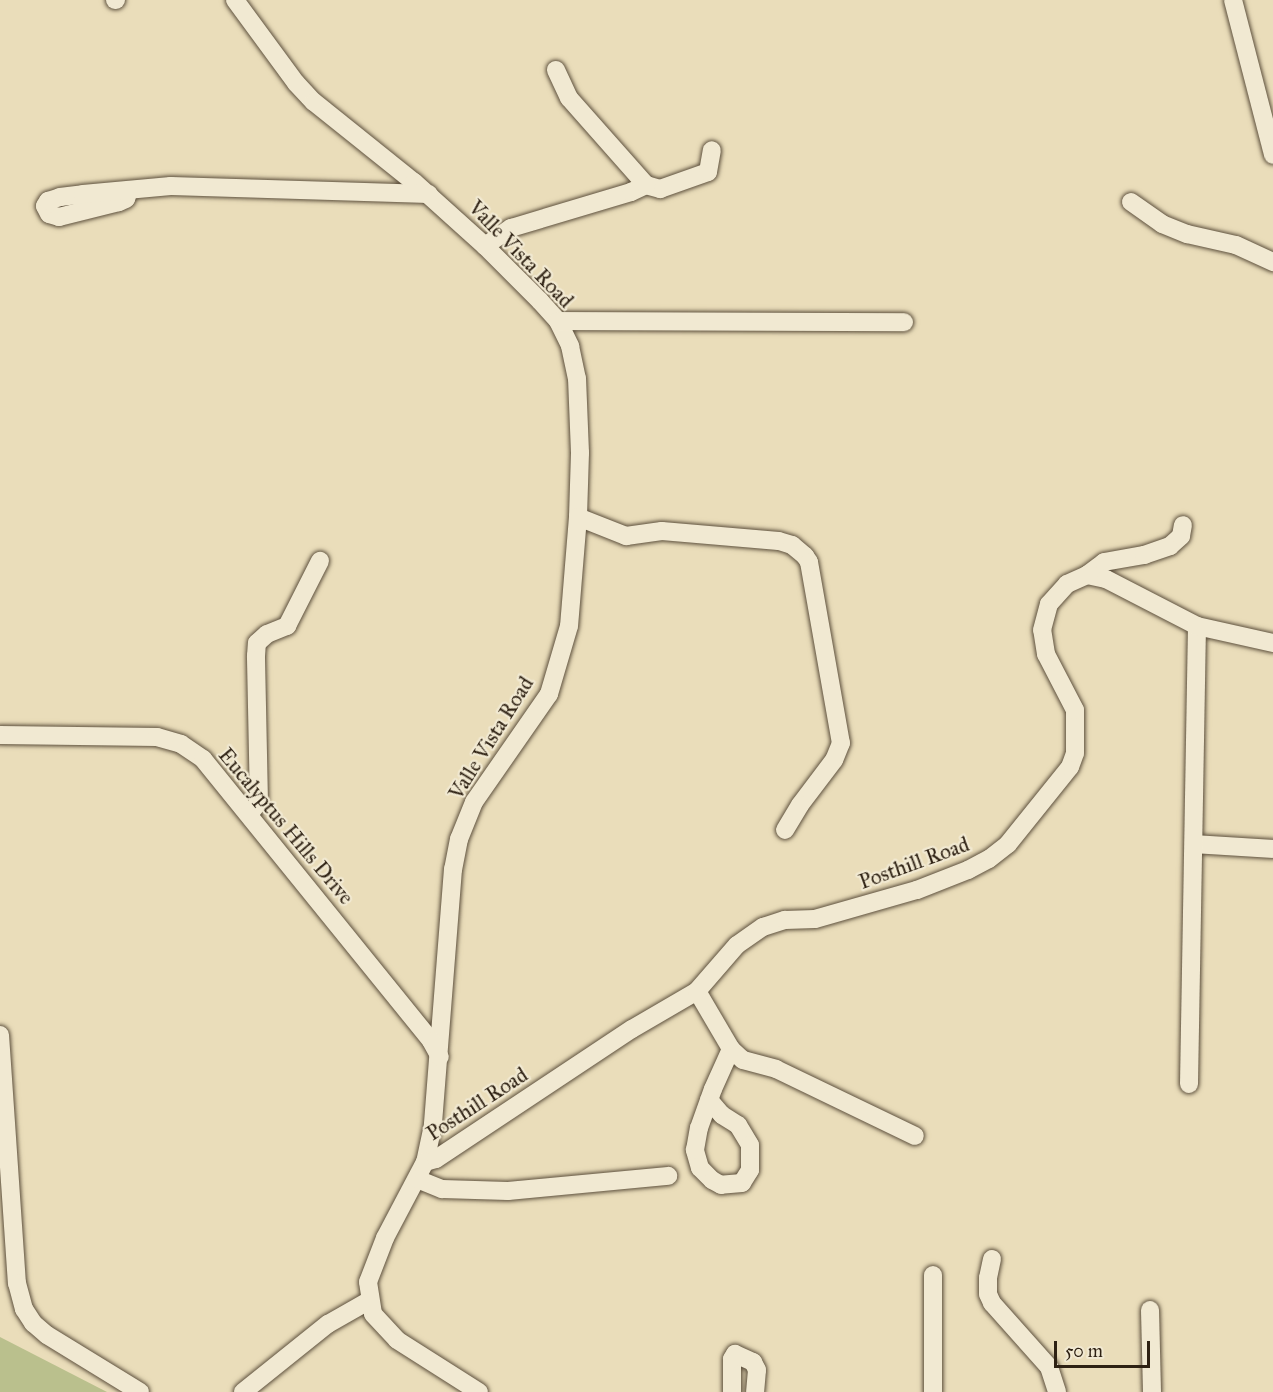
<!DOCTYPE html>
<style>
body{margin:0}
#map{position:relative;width:1273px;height:1392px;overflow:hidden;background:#eaddba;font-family:"IM FELL Great Primer",serif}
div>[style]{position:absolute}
.green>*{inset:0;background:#bac08d}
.roads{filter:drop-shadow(0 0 2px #5d503d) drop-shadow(0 0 2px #5d503d)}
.minor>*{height:18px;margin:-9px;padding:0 9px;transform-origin:9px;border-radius:9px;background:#f1e9d2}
span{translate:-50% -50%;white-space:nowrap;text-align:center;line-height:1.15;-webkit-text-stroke:4.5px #f1e9d2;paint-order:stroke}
.street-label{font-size:21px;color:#2e2113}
.scale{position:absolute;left:1054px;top:1341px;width:96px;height:27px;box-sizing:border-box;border:3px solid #2e2113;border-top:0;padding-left:8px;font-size:18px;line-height:21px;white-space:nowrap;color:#2e2113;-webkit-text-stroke:4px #f1e9d2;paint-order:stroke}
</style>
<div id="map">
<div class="green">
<div style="clip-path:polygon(0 1337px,107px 1392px,0 1392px)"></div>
</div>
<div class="roads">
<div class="minor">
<div style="left:115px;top:0;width:1px"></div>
<div style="left:235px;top:0;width:103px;rotate:53.7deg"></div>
<div style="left:296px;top:83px;width:26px;rotate:47deg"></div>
<div style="left:314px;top:102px;width:128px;rotate:38.7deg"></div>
<div style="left:414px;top:182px;width:96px;rotate:42deg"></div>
<div style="left:485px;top:246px;width:78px;rotate:45deg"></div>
<div style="left:540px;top:301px;width:27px;rotate:48deg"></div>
<div style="left:558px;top:321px;width:28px;rotate:64deg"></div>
<div style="left:570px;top:346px;width:33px;rotate:78deg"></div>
<div style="left:577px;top:378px;width:75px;rotate:87.7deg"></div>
<div style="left:580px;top:453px;width:64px;rotate:91.8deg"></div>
<div style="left:578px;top:517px;width:109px;rotate:94.7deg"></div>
<div style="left:569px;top:626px;width:71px;rotate:106.4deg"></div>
<div style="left:549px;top:694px;width:131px;rotate:124.8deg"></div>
<div style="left:474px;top:802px;width:40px;rotate:112deg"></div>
<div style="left:459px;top:839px;width:31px;rotate:101deg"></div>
<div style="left:453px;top:869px;width:257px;rotate:94.5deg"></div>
<div style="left:433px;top:1125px;width:38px;rotate:102deg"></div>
<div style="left:425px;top:1162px;width:86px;rotate:117.8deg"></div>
<div style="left:385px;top:1238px;width:47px;rotate:111.1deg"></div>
<div style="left:368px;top:1282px;width:32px;rotate:81deg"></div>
<div style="left:373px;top:1314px;width:35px;rotate:47deg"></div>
<div style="left:397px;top:1340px;width:97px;rotate:32.4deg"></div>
<div style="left:1233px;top:0;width:160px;rotate:75.5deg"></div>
<div style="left:646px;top:185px;width:15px;rotate:16deg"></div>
<div style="left:660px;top:189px;width:51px;rotate:-19.5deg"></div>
<div style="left:708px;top:172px;width:22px;rotate:-80deg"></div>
<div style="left:129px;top:190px;width:9px;rotate:108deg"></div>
<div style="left:126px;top:199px;width:8px;rotate:157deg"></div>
<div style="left:119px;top:202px;width:62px;rotate:166deg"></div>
<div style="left:59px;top:217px;width:10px;rotate:-163deg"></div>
<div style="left:49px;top:214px;width:9px;rotate:-117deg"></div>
<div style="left:45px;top:206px;width:6px;rotate:-59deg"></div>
<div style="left:48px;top:201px;width:13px;rotate:-18deg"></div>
<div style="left:60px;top:197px;width:23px;rotate:-7deg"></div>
<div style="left:83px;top:194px;width:88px;rotate:-5.2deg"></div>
<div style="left:171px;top:186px;width:258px;rotate:1.8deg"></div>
<div style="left:1131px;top:202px;width:38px;rotate:35deg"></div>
<div style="left:1162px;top:224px;width:27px;rotate:22deg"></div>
<div style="left:1187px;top:234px;width:50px;rotate:12.7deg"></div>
<div style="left:1236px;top:245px;width:41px;rotate:24.7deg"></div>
<div style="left:485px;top:246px;width:32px;rotate:-35deg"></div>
<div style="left:511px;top:228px;width:125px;rotate:-16.7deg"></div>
<div style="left:631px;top:192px;width:17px;rotate:-25deg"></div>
<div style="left:646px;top:185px;width:116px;rotate:-131.5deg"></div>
<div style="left:569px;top:98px;width:31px;rotate:-115deg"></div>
<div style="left:558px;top:321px;width:346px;rotate:0.2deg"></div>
<div style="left:578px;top:517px;width:52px;rotate:21.6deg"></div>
<div style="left:626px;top:536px;width:36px;rotate:-8deg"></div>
<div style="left:662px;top:531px;width:117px;rotate:4.9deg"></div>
<div style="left:779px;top:541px;width:14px;rotate:17deg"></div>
<div style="left:792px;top:545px;width:17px;rotate:40deg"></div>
<div style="left:805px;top:556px;width:7px;rotate:56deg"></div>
<div style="left:809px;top:562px;width:184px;rotate:80deg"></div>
<div style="left:841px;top:743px;width:18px;rotate:112deg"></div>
<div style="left:834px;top:760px;width:56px;rotate:127.1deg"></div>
<div style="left:800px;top:805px;width:29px;rotate:121deg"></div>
<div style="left:1087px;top:575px;width:21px;rotate:-37deg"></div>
<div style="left:1104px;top:562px;width:41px;rotate:-9.9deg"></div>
<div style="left:1144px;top:555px;width:28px;rotate:-19deg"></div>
<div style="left:1170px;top:546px;width:15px;rotate:-42deg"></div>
<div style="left:1181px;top:536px;width:11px;rotate:-80deg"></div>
<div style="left:0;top:735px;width:157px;rotate:0.7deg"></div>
<div style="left:157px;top:737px;width:25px;rotate:16deg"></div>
<div style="left:181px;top:744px;width:27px;rotate:34deg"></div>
<div style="left:203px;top:759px;width:363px;rotate:51deg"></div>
<div style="left:431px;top:1041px;width:18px;rotate:61deg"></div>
<div style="left:249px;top:814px;width:16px;rotate:-50deg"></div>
<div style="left:259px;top:802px;width:146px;rotate:-91.2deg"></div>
<div style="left:256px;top:656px;width:13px;rotate:-86deg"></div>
<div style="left:257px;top:643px;width:13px;rotate:-42deg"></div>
<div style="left:267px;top:634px;width:22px;rotate:-22deg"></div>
<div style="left:287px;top:626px;width:73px;rotate:-63.1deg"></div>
<div style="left:1194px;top:844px;width:79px;rotate:3.6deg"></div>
<div style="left:697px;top:991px;width:67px;rotate:59.6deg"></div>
<div style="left:731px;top:1049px;width:16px;rotate:43deg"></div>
<div style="left:743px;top:1060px;width:34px;rotate:15deg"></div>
<div style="left:776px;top:1069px;width:154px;rotate:25.7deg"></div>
<div style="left:0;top:1035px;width:249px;rotate:86.1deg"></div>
<div style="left:17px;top:1283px;width:27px;rotate:75deg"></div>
<div style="left:24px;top:1309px;width:17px;rotate:57deg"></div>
<div style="left:33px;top:1323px;width:18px;rotate:41deg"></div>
<div style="left:47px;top:1335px;width:109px;rotate:31.5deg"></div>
<div style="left:1189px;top:1084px;width:458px;rotate:-89deg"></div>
<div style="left:709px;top:1100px;width:20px;rotate:49deg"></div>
<div style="left:722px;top:1115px;width:19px;rotate:32deg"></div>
<div style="left:738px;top:1125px;width:23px;rotate:59deg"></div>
<div style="left:750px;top:1145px;width:25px;rotate:90deg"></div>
<div style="left:750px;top:1170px;width:15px;rotate:122deg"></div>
<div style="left:742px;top:1183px;width:21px;rotate:175deg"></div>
<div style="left:721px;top:1185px;width:10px;rotate:-151deg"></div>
<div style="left:712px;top:1180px;width:17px;rotate:-135deg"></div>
<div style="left:700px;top:1168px;width:19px;rotate:-106deg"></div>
<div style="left:695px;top:1150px;width:22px;rotate:-80deg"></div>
<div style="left:699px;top:1128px;width:41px;rotate:-70.3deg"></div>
<div style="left:713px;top:1089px;width:44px;rotate:-65.8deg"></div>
<div style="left:425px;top:1162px;width:11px;rotate:-15deg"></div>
<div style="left:436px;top:1159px;width:235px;rotate:-33.6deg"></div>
<div style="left:632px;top:1029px;width:75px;rotate:-30.3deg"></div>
<div style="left:697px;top:991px;width:61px;rotate:-49deg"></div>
<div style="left:737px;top:945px;width:32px;rotate:-35deg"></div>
<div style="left:763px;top:927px;width:23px;rotate:-18deg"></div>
<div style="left:785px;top:920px;width:30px;rotate:-2deg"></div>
<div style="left:815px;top:919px;width:106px;rotate:-15.9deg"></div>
<div style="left:917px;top:890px;width:55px;rotate:-21.4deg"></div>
<div style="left:968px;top:870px;width:24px;rotate:-28deg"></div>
<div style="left:989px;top:859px;width:24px;rotate:-38deg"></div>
<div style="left:1008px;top:844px;width:99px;rotate:-51.2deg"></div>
<div style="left:1070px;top:767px;width:15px;rotate:-70deg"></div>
<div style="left:1075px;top:753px;width:43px;rotate:-90deg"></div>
<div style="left:1075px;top:710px;width:63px;rotate:-117.4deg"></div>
<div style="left:1046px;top:654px;width:24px;rotate:-99deg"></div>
<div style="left:1042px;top:630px;width:27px;rotate:-75deg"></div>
<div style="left:1049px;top:604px;width:27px;rotate:-48deg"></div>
<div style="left:1067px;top:584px;width:22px;rotate:-24deg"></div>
<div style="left:1087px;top:575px;width:19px;rotate:12deg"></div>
<div style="left:1106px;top:579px;width:102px;rotate:27.3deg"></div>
<div style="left:1197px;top:626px;width:78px;rotate:12.6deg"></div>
<div style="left:417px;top:1179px;width:27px;rotate:22deg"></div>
<div style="left:442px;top:1189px;width:66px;rotate:1.7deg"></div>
<div style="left:508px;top:1191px;width:161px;rotate:-5.4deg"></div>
<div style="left:992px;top:1259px;width:19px;rotate:102deg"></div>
<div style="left:988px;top:1278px;width:16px;rotate:90deg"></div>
<div style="left:988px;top:1294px;width:10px;rotate:66deg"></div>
<div style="left:992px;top:1303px;width:86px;rotate:48.3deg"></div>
<div style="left:1049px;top:1367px;width:26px;rotate:72deg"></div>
<div style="left:933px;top:1275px;width:117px;rotate:90deg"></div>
<div style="left:1150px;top:1310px;width:82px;rotate:88.6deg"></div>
<div style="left:243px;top:1392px;width:109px;rotate:-38.7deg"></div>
<div style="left:328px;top:1324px;width:48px;rotate:-29.7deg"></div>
<div style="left:732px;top:1392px;width:33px;rotate:-90deg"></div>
<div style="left:732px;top:1359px;width:6px;rotate:-59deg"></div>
<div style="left:735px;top:1354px;width:20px;rotate:24deg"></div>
<div style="left:753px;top:1362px;width:9px;rotate:63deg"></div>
<div style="left:757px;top:1370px;width:22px;rotate:95deg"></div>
</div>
</div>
<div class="street-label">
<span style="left:521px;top:254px;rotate:46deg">Valle Vista Road</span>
<span style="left:491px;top:738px;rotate:-58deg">Valle Vista Road</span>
<span style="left:286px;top:826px;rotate:50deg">Eucalyptus Hills Drive</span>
<span style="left:914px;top:863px;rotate:-20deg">Posthill Road</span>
<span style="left:477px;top:1104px;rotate:-33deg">Posthill Road</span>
</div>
<div class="scale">50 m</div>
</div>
